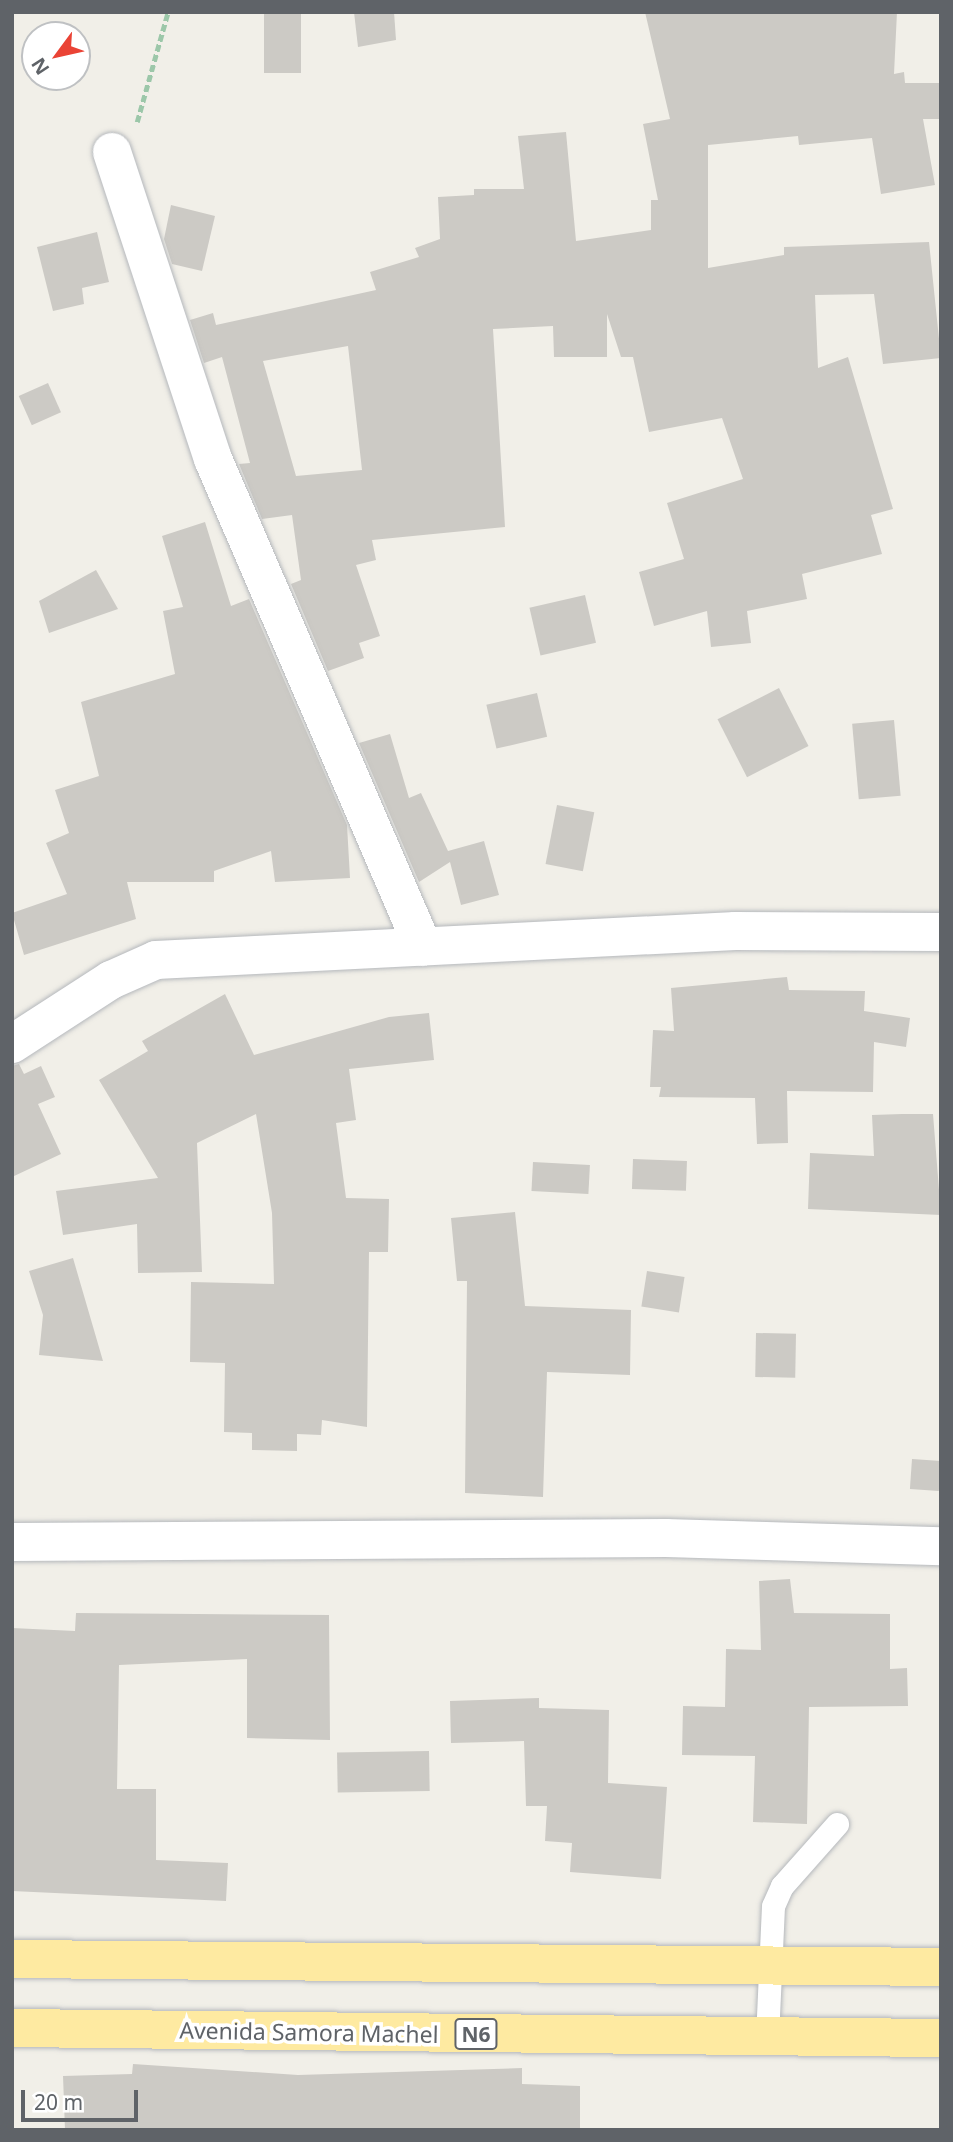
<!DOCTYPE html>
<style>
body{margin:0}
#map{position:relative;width:953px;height:2142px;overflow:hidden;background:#f1efe8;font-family:"Noto Sans",sans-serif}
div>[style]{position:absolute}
.building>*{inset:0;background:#cccac5;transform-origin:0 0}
.path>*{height:4.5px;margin-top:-2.25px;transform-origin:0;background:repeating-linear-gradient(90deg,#9cc7a9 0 7px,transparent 0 10.5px)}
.roads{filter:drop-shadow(0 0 2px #b5b8bc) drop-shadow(0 0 2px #b5b8bc)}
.service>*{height:23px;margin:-11.5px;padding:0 11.5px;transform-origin:11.5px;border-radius:11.5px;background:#fff}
.minor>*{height:38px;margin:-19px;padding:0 19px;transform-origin:19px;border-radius:19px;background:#fff}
.trunk>*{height:38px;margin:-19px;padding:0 19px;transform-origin:19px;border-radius:19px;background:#feeaa1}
span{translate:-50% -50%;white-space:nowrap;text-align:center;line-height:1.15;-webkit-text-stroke:7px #fff;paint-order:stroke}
.shield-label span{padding:2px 5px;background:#fff;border:2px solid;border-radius:5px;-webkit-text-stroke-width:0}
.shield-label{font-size:21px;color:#5f6368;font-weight:700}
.street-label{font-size:23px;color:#5f6368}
.frame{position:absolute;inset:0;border:14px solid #5f6368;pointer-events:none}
.north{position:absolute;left:21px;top:21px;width:70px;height:70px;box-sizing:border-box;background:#fff;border:2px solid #bfc1c3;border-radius:50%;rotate:237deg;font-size:19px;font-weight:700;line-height:28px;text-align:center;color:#5f6368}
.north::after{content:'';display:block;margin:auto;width:24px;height:32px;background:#ea4335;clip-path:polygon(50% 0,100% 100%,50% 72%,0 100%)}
.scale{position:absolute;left:21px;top:2090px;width:117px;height:32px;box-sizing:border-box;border:4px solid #5f6368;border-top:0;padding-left:9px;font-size:21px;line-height:24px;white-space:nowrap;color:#5f6368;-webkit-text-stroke:5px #fff;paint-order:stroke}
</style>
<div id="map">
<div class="building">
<div style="left:264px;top:12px;width:37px;height:61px"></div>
<div style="clip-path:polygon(354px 12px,394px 12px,396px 40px,358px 47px)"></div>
<div style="clip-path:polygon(evenodd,645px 12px,897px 12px,894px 74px,904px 72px,905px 83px,941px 83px,941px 119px,923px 119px,935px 185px,881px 194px,872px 138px,799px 145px,798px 136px,708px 145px,708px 268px,784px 255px,784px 247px,929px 242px,941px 358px,883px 364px,874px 294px,815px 295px,818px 368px,848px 357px,893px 509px,871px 515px,882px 554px,802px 574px,807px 599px,747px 611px,751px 643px,711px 647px,707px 611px,654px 626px,639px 572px,684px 559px,667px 503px,743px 479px,722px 418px,649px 432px,633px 357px,621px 357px,607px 314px,607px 357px,554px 357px,553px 326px,493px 329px,505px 527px,372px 540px,376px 560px,356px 565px,380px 636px,359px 643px,364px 658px,328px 671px,291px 584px,301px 580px,292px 515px,262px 519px,239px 464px,250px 463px,222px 357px,204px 363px,190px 320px,213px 313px,216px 325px,376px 290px,370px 272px,419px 257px,415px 248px,440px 239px,438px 197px,474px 195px,474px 189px,524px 189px,518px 136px,566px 132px,576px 241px,651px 230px,651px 200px,658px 200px,643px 124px,670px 119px,645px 12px,348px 346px,362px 470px,296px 476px,263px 361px,348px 346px)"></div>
<div style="clip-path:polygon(171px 205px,215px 216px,202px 271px,172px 264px,164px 239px)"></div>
<div style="clip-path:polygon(97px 232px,109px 282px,82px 288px,84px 304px,53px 311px,37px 247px)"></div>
<div style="left:48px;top:383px;width:32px;height:32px;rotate:66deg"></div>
<div style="clip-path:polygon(205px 522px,231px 606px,249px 599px,347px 825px,350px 878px,275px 882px,271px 851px,214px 871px,214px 882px,127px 882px,136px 919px,24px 955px,12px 913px,67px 894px,46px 843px,69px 833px,55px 790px,99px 776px,81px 702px,175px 674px,163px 611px,183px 607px,162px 536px)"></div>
<div style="clip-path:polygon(96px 570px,118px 609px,49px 633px,39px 601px)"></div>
<div style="left:585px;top:595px;width:49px;height:57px;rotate:77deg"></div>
<div style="left:779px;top:688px;width:65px;height:69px;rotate:63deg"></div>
<div style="left:537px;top:693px;width:45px;height:52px;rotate:77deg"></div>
<div style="left:894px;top:720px;width:76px;height:42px;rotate:85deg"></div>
<div style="clip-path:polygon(390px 734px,409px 798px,421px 793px,448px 851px,484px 841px,499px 895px,461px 905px,450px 862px,419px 882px,359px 743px)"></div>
<div style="left:557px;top:805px;width:38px;height:60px;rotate:11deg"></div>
<div style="clip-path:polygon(787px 977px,789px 990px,865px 991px,864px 1011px,910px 1018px,906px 1047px,874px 1042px,873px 1092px,787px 1091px,788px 1143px,757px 1144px,755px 1098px,659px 1097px,661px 1087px,650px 1087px,653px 1030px,674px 1031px,671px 988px)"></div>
<div style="clip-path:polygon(225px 994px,254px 1055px,389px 1017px,429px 1013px,434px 1060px,349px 1069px,356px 1120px,336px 1123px,346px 1198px,389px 1199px,388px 1252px,369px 1252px,367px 1427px,322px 1420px,321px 1435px,297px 1434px,297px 1451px,252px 1450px,252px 1433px,224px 1432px,225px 1363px,190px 1362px,191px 1282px,274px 1284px,272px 1213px,256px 1114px,197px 1143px,202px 1272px,138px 1273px,137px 1224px,63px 1235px,56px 1191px,158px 1178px,99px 1080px,148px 1051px,142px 1041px)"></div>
<div style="clip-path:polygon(19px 1064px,24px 1074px,41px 1066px,55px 1097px,38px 1104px,61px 1154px,12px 1177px,12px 1066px)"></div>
<div style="clip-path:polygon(902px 1114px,933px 1114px,941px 1215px,808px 1209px,810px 1153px,874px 1156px,872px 1115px)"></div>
<div style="left:633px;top:1159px;width:54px;height:30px;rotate:2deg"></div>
<div style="left:533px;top:1162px;width:57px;height:29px;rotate:3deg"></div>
<div style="clip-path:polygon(515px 1212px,525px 1306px,631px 1310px,630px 1375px,547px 1372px,543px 1497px,465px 1493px,467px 1281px,457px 1281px,451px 1218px)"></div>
<div style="clip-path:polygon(73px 1258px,103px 1361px,39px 1355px,43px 1315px,29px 1271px)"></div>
<div style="left:647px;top:1271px;width:38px;height:36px;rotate:9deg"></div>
<div style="left:756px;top:1333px;width:40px;height:44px;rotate:1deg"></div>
<div style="left:912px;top:1459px;width:29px;height:30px;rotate:4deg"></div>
<div style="clip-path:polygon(790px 1579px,794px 1613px,890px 1614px,890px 1669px,907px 1668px,908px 1706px,809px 1707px,807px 1824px,753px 1822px,755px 1756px,682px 1755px,683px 1706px,725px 1707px,726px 1649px,761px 1650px,759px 1581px)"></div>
<div style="clip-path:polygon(76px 1613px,329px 1615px,330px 1740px,247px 1738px,247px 1659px,119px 1665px,117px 1789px,156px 1789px,156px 1860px,228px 1863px,226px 1901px,12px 1891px,12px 1628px,75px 1631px)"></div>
<div style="clip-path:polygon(539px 1698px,539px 1708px,609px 1710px,608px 1783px,667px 1787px,661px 1879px,570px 1872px,572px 1843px,545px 1841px,547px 1806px,526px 1806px,524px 1741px,451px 1743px,450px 1701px)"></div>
<div style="left:429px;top:1751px;width:40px;height:92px;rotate:89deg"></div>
<div style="clip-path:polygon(133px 2064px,298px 2075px,522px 2068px,522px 2084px,580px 2086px,580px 2130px,65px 2130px,63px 2076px,132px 2074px)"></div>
</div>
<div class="path">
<div style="left:137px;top:122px;width:114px;rotate:-74.3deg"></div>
</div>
<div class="roads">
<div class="service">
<div style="left:767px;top:2038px;width:132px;rotate:-87.4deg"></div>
<div style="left:773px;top:1906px;width:22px;rotate:-66deg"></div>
<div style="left:782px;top:1886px;width:83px;rotate:-48.4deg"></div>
</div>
<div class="minor">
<div style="left:112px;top:152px;width:323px;rotate:71.8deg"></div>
<div style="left:213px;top:459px;width:531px;rotate:66.72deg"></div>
<div style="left:12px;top:1044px;width:118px;rotate:-32.9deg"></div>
<div style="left:111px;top:980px;width:49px;rotate:-24deg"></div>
<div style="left:156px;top:960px;width:580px;rotate:-2.87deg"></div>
<div style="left:735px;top:931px;width:206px;rotate:0.3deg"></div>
<div style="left:12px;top:1542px;width:654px;rotate:-0.35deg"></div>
<div style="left:666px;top:1538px;width:275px;rotate:1.7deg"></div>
</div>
<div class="trunk">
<div style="left:12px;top:1959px;width:929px;rotate:0.49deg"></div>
<div style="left:12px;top:2028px;width:929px;rotate:0.62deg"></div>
</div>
</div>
<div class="shield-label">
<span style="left:476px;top:2034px">N6</span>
</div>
<div class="street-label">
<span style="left:309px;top:2032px;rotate:1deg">Avenida Samora Machel</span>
</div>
<div class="frame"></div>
<div class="north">N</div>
<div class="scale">20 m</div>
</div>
